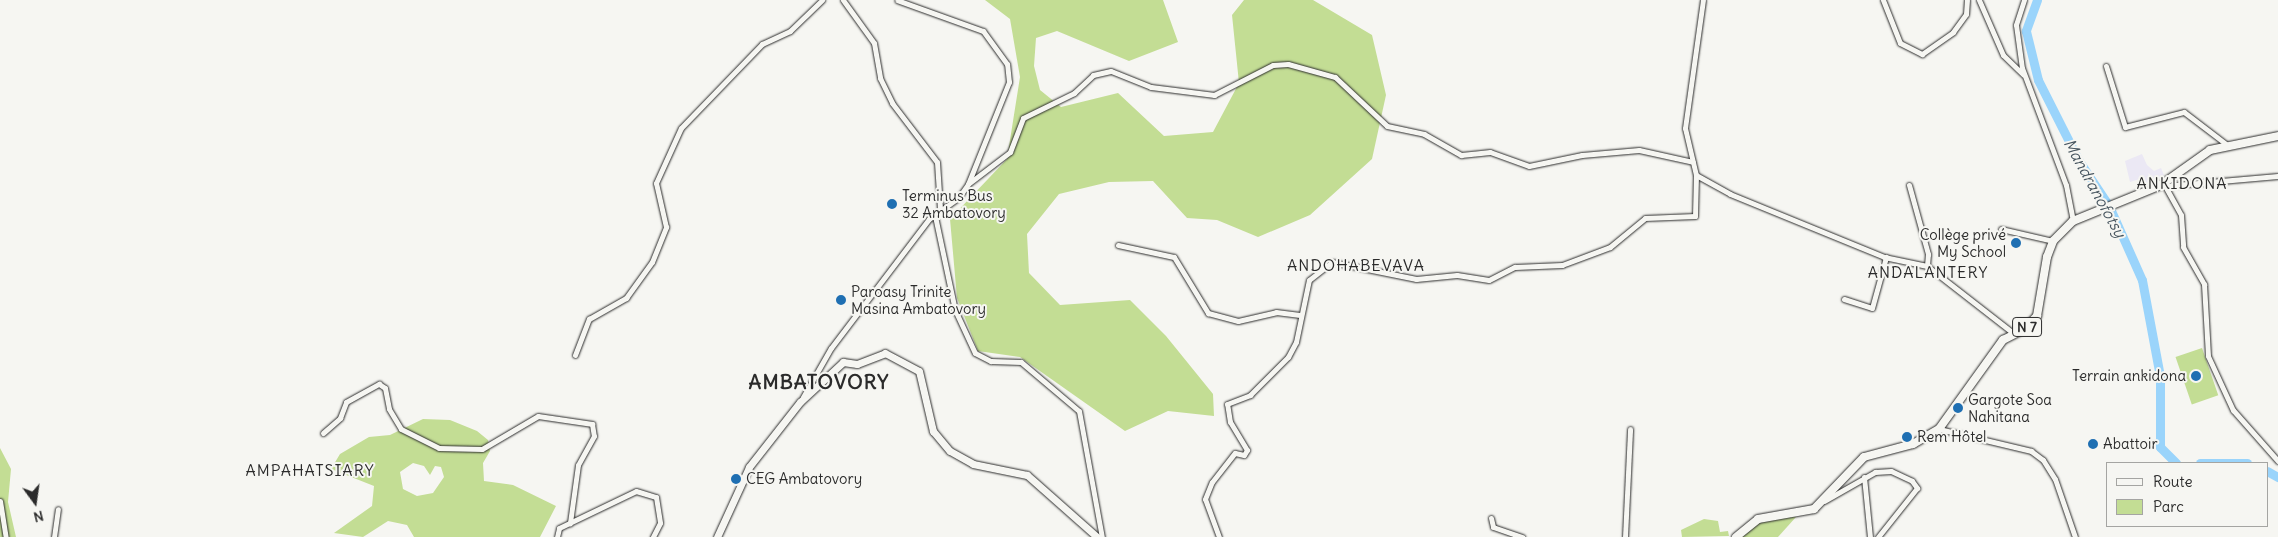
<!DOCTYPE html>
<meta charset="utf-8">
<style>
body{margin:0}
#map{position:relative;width:2278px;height:537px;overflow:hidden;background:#f6f6f2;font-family:Delius,sans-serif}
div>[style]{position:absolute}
.built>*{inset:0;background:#ebe8f4}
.green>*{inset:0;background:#c3dd94;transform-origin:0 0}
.river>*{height:9px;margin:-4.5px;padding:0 4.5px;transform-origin:4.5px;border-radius:4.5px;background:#9ad4fb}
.roads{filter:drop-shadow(0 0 1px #2b2b2b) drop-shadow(0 0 1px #2b2b2b)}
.street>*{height:5px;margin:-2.5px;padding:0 2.5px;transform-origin:2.5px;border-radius:2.5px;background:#f6f6f2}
.secondary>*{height:7px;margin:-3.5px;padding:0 3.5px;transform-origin:3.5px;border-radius:3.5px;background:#f6f6f2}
.primary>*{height:8px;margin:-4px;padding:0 4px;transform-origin:4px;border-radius:4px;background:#f6f6f2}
.dots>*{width:14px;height:14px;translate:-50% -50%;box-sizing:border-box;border:2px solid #f6f6f2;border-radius:50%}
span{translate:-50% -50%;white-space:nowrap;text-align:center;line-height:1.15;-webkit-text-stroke:4px #f6f6f2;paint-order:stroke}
.shield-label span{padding:1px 4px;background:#f6f6f2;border:1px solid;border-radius:4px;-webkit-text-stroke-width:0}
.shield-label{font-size:14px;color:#2b2b2b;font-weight:700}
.poi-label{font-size:15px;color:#2b2b2b}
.left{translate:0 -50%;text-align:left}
.right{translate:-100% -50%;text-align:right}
.neighbourhood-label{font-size:16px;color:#2b2b2b;letter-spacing:1px}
.water-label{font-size:16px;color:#47555f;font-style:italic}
.district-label{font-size:20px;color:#2b2b2b;font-weight:700;letter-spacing:1px}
.legend{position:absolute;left:2106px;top:462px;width:162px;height:65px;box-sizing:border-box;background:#f6f6f2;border:1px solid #a5a5a2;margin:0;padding:6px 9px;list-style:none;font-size:15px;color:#2b2b2b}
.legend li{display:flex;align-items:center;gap:10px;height:25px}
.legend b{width:25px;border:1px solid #a5a5a2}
.north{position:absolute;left:10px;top:477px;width:50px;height:50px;-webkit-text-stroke:4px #f6f6f2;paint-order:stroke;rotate:166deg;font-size:14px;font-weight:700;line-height:20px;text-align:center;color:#2b2b2b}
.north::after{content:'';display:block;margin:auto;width:18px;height:22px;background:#2b2b2b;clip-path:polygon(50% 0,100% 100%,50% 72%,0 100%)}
</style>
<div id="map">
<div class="built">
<div style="clip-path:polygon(2142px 154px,2147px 165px,2154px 171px,2161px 168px,2165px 178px,2147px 186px,2143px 178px,2130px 182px,2125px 161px)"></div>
</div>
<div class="green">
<div style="clip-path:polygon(985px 0,1163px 0,1178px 42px,1129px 61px,1057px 31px,1036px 38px,1034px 66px,1040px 90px,1061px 107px,1118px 93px,1164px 136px,1213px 132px,1239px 83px,1232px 15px,1244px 0,1313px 0,1372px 35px,1386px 95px,1372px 159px,1310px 215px,1258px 237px,1217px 220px,1187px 218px,1153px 181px,1109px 182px,1059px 194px,1027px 234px,1029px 273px,1060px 305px,1130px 300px,1166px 336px,1213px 394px,1214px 416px,1168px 411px,1125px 431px,1020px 357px,978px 351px,957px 298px,950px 219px,1007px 159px,1020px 77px,1010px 19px)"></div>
<div style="left:2202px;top:348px;width:50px;height:28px;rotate:71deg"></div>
<div style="clip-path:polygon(evenodd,423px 419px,450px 420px,477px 431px,488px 440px,490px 451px,483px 463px,484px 481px,513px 485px,556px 506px,540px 537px,414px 537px,407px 525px,388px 521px,363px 537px,334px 533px,372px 506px,374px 486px,331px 469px,340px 454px,369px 437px,390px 435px,423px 419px,413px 463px,424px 466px,430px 475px,435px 466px,441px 467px,444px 477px,433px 493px,417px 496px,403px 489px,400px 472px,413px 463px)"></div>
<div style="clip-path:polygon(0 448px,11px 469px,8px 502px,16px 537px,0 537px)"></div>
<div style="clip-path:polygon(1770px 517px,1796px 517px,1778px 537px,1738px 537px,1752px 523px)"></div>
<div style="clip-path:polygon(1704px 519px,1718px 521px,1720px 532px,1728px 531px,1729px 536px,1682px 537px,1681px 530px)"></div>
</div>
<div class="river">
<div style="left:2037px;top:0;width:33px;rotate:110deg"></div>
<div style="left:2026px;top:31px;width:50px;rotate:76.2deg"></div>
<div style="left:2038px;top:80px;width:91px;rotate:63.2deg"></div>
<div style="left:2079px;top:161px;width:54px;rotate:56.3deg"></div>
<div style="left:2109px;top:206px;width:81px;rotate:66deg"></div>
<div style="left:2142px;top:280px;width:98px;rotate:79.4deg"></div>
<div style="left:2160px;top:376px;width:71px;rotate:90deg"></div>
<div style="left:2160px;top:447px;width:23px;rotate:45deg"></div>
<div style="left:2200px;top:463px;width:47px"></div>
<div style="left:2267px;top:471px;width:13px;rotate:29deg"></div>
</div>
<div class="roads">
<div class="street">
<div style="left:843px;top:0;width:53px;rotate:54.2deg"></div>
<div style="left:874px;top:43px;width:36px;rotate:80deg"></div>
<div style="left:880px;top:78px;width:28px;rotate:64deg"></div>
<div style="left:892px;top:103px;width:74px;rotate:52.7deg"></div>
<div style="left:937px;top:162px;width:47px;rotate:86.3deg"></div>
<div style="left:1883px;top:0;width:46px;rotate:68.4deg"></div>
<div style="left:1900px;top:43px;width:25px;rotate:27deg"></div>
<div style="left:1922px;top:54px;width:38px;rotate:-35deg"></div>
<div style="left:1953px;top:32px;width:22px;rotate:-54deg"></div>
<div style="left:1966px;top:14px;width:14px;rotate:-86deg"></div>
<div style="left:1979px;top:0;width:60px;rotate:66.4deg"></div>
<div style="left:2003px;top:55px;width:28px;rotate:44deg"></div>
<div style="left:2024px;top:0;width:26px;rotate:108deg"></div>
<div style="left:2016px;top:25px;width:43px;rotate:82.1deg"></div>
<div style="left:2022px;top:68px;width:125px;rotate:69.4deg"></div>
<div style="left:2066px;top:185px;width:37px;rotate:79deg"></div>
<div style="left:2106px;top:66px;width:64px;rotate:72.7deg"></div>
<div style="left:2125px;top:127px;width:61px;rotate:-14.3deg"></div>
<div style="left:2184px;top:112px;width:53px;rotate:37.3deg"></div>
<div style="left:1696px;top:175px;width:48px;rotate:-103.2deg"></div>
<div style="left:1685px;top:128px;width:129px;rotate:-82deg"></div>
<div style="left:968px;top:184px;width:53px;rotate:-37.3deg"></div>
<div style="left:1010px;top:152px;width:36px;rotate:-69deg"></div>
<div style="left:1023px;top:118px;width:57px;rotate:-26.1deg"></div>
<div style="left:1074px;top:93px;width:26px;rotate:-43deg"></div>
<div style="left:1093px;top:75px;width:18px;rotate:-13deg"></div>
<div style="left:1111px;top:71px;width:43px;rotate:21.8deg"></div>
<div style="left:1151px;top:87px;width:64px;rotate:7.2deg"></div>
<div style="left:1214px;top:95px;width:66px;rotate:-27deg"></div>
<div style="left:1273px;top:65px;width:15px;rotate:-4deg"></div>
<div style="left:1288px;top:64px;width:49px;rotate:15.5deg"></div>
<div style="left:1335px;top:77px;width:71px;rotate:43.3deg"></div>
<div style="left:1387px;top:126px;width:38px;rotate:12deg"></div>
<div style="left:1424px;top:134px;width:43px;rotate:29.6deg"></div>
<div style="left:1461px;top:155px;width:29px;rotate:-6deg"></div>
<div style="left:1490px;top:152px;width:41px;rotate:19.7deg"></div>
<div style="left:1529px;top:166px;width:54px;rotate:-11.7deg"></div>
<div style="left:1582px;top:155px;width:57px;rotate:-5deg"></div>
<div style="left:1639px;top:150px;width:55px;rotate:12.5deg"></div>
<div style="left:1909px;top:185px;width:72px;rotate:74.6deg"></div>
<div style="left:1928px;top:254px;width:12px;rotate:95deg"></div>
<div style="left:2164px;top:186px;width:114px;rotate:-5deg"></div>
<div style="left:2165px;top:186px;width:33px;rotate:61deg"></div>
<div style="left:2181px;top:215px;width:32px;rotate:86deg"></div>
<div style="left:2183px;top:247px;width:43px;rotate:60.4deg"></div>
<div style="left:2204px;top:284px;width:72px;rotate:86.8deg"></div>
<div style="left:2208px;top:356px;width:60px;rotate:65.2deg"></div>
<div style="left:2233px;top:410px;width:68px;rotate:48.6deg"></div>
<div style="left:935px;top:216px;width:96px;rotate:78deg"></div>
<div style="left:955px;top:310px;width:47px;rotate:65.1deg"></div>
<div style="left:975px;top:353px;width:18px;rotate:27deg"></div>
<div style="left:991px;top:361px;width:30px;rotate:2deg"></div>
<div style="left:1021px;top:362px;width:76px;rotate:40.2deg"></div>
<div style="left:1079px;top:411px;width:128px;rotate:79.7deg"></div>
<div style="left:2001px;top:229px;width:53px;rotate:13deg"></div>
<div style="left:1118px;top:245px;width:57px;rotate:12.1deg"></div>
<div style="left:1174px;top:257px;width:66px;rotate:58.7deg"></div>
<div style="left:1208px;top:313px;width:31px;rotate:15deg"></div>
<div style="left:1238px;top:321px;width:39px;rotate:-13deg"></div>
<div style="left:1276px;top:312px;width:24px;rotate:7deg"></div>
<div style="left:1844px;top:299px;width:29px;rotate:18deg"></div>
<div style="left:1872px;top:308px;width:53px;rotate:-74.6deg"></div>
<div style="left:575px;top:355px;width:39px;rotate:-69deg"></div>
<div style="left:589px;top:319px;width:43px;rotate:-29.6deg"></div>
<div style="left:626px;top:298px;width:44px;rotate:-54.2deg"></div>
<div style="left:652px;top:262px;width:38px;rotate:-68deg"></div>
<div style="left:666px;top:227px;width:45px;rotate:-102.8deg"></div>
<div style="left:656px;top:183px;width:60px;rotate:-65.6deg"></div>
<div style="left:681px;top:128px;width:117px;rotate:-46deg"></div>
<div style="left:762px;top:44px;width:31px;rotate:-25deg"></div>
<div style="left:790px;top:31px;width:45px;rotate:-44.1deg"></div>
<div style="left:803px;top:397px;width:56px;rotate:-60.3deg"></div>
<div style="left:831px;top:348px;width:162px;rotate:-52.8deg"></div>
<div style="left:929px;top:219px;width:37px;rotate:-36deg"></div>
<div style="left:959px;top:197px;width:16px;rotate:-55deg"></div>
<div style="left:968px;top:184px;width:110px;rotate:-68.1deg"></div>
<div style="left:1009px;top:82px;width:18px;rotate:-96deg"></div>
<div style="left:1007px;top:64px;width:41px;rotate:-126deg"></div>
<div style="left:983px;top:31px;width:91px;rotate:-160.2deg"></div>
<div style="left:1939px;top:429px;width:95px;rotate:13.4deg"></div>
<div style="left:2031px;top:451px;width:15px;rotate:37deg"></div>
<div style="left:2043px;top:460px;width:22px;rotate:58deg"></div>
<div style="left:2055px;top:479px;width:61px;rotate:71deg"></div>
<div style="left:323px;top:433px;width:23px;rotate:-41deg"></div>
<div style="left:340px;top:418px;width:17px;rotate:-69deg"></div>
<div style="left:346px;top:402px;width:38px;rotate:-29deg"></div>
<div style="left:379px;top:384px;width:7px;rotate:34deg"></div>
<div style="left:385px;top:388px;width:21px;rotate:79deg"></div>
<div style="left:389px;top:409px;width:23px;rotate:59deg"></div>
<div style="left:401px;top:429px;width:42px;rotate:26.6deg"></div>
<div style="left:439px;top:448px;width:43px;rotate:1.3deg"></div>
<div style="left:482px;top:449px;width:65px;rotate:-30.5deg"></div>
<div style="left:538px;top:416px;width:55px;rotate:8.4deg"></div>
<div style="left:592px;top:424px;width:12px;rotate:81deg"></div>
<div style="left:594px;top:436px;width:33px;rotate:119deg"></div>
<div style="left:578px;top:465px;width:59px;rotate:97.9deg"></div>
<div style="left:1864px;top:477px;width:60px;rotate:84.3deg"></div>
<div style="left:0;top:501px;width:36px;rotate:81deg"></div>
<div style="left:1824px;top:501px;width:59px;rotate:-29.6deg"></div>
<div style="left:1875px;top:472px;width:16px;rotate:-4deg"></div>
<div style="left:1891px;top:471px;width:23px;rotate:25deg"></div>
<div style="left:1912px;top:481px;width:9px;rotate:54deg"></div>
<div style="left:1917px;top:488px;width:63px;rotate:128.5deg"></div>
<div style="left:1491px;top:518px;width:9px;rotate:77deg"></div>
<div style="left:1493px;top:527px;width:31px;rotate:19deg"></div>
<div style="left:54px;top:537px;width:28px;rotate:-82deg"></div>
<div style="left:557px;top:537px;width:9px;rotate:-77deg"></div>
<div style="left:559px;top:528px;width:85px;rotate:-25.7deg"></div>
<div style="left:636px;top:491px;width:21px;rotate:17deg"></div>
<div style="left:656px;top:497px;width:26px;rotate:81deg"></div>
<div style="left:660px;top:523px;width:16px;rotate:117deg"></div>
<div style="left:1219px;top:537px;width:40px;rotate:-110.2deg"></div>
<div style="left:1205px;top:499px;width:18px;rotate:-68deg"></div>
<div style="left:1212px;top:482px;width:37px;rotate:-52deg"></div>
<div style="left:1235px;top:453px;width:9px;rotate:13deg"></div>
<div style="left:1244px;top:455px;width:6px;rotate:-59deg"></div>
<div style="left:1247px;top:450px;width:33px;rotate:-121deg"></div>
<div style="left:1230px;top:422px;width:18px;rotate:-99deg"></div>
<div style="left:1227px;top:404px;width:25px;rotate:-21deg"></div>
<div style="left:1250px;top:395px;width:54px;rotate:-45deg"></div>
<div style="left:1288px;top:357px;width:17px;rotate:-62deg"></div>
<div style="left:1296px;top:342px;width:63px;rotate:-78.2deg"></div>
<div style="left:1309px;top:280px;width:29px;rotate:-38deg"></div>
<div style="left:1332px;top:262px;width:86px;rotate:11.4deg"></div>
<div style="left:1416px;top:279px;width:41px;rotate:-5.6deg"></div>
<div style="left:1457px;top:275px;width:32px;rotate:9deg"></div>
<div style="left:1489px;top:280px;width:29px;rotate:-27deg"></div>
<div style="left:1515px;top:267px;width:47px;rotate:-2.4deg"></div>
<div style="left:1562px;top:265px;width:51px;rotate:-20.6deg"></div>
<div style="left:1610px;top:247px;width:45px;rotate:-39.6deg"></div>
<div style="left:1645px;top:218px;width:50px;rotate:-2.3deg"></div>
<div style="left:1695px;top:216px;width:41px;rotate:-88.6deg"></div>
<div style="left:1696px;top:175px;width:39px;rotate:29deg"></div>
<div style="left:1730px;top:194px;width:166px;rotate:22.2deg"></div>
<div style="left:1884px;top:257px;width:44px;rotate:11.8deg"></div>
<div style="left:1927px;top:266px;width:109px;rotate:37.9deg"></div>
<div style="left:1625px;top:537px;width:108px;rotate:-87.3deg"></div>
</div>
<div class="secondary">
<div style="left:717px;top:537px;width:77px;rotate:-65.4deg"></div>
<div style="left:749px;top:467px;width:83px;rotate:-51.9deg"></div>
<div style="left:800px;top:402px;width:59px;rotate:-42.9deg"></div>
<div style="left:843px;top:362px;width:14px;rotate:8deg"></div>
<div style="left:857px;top:364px;width:30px;rotate:-21deg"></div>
<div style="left:885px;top:353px;width:38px;rotate:28deg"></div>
<div style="left:919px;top:371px;width:62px;rotate:76.9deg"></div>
<div style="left:933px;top:431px;width:26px;rotate:50deg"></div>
<div style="left:950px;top:451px;width:26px;rotate:29deg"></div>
<div style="left:973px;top:464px;width:55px;rotate:11.5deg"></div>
<div style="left:1027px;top:475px;width:94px;rotate:41.5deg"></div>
</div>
<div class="primary">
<div style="left:1736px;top:537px;width:28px;rotate:-39deg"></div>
<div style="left:1758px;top:519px;width:57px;rotate:-10.1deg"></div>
<div style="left:1814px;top:509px;width:72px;rotate:-46.1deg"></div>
<div style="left:1864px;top:457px;width:51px;rotate:-14.9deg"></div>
<div style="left:1913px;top:444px;width:30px;rotate:-30deg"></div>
<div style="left:1939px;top:429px;width:110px;rotate:-54.3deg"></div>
<div style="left:2003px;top:340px;width:22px;rotate:-27deg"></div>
<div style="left:2023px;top:330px;width:20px;rotate:-45deg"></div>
<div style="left:2037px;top:316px;width:60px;rotate:-80.4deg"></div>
<div style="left:2047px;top:257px;width:17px;rotate:-69deg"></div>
<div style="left:2053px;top:241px;width:28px;rotate:-45deg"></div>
<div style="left:2073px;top:221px;width:95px;rotate:-22.2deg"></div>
<div style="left:2161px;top:185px;width:60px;rotate:-35.5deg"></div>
<div style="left:2210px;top:150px;width:69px;rotate:-11.6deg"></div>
</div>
</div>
<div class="dots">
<div style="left:892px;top:204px;background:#1f6fb2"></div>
<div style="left:2016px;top:243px;background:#1f6fb2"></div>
<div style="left:841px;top:300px;background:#1f6fb2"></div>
<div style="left:2196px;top:376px;background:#1f6fb2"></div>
<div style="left:1958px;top:408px;background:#1f6fb2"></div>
<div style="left:1907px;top:437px;background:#1f6fb2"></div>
<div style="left:2093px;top:444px;background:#1f6fb2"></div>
<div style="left:736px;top:479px;background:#1f6fb2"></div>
</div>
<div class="shield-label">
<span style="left:2027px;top:327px">N 7</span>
</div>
<div class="poi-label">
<span class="left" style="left:902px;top:204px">Terminus Bus<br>32 Ambatovory</span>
<span class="right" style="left:2006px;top:243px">Collège privé<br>My School</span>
<span class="left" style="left:851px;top:300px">Paroasy Trinite<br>Masina Ambatovory</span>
<span class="right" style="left:2186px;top:376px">Terrain ankidona</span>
<span class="left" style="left:1968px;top:408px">Gargote Soa<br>Nahitana</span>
<span class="left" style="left:1917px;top:437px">Rem Hôtel</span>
<span class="left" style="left:2103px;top:444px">Abattoir</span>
<span class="left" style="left:746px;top:479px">CEG Ambatovory</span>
</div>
<div class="neighbourhood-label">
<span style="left:2182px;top:183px">ANKIDONA</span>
<span style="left:1356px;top:265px">ANDOHABEVAVA</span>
<span style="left:1928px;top:272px">ANDALANTERY</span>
<span style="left:310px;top:470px">AMPAHATSIARY</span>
</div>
<div class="water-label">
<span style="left:2095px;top:188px;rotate:61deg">Mandranofotsy</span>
</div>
<div class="district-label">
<span style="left:819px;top:381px">AMBATOVORY</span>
</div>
<ul class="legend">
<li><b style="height:6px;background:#f6f6f2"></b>Route</li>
<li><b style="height:14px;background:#c3dd94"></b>Parc</li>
</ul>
<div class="north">N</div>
</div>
